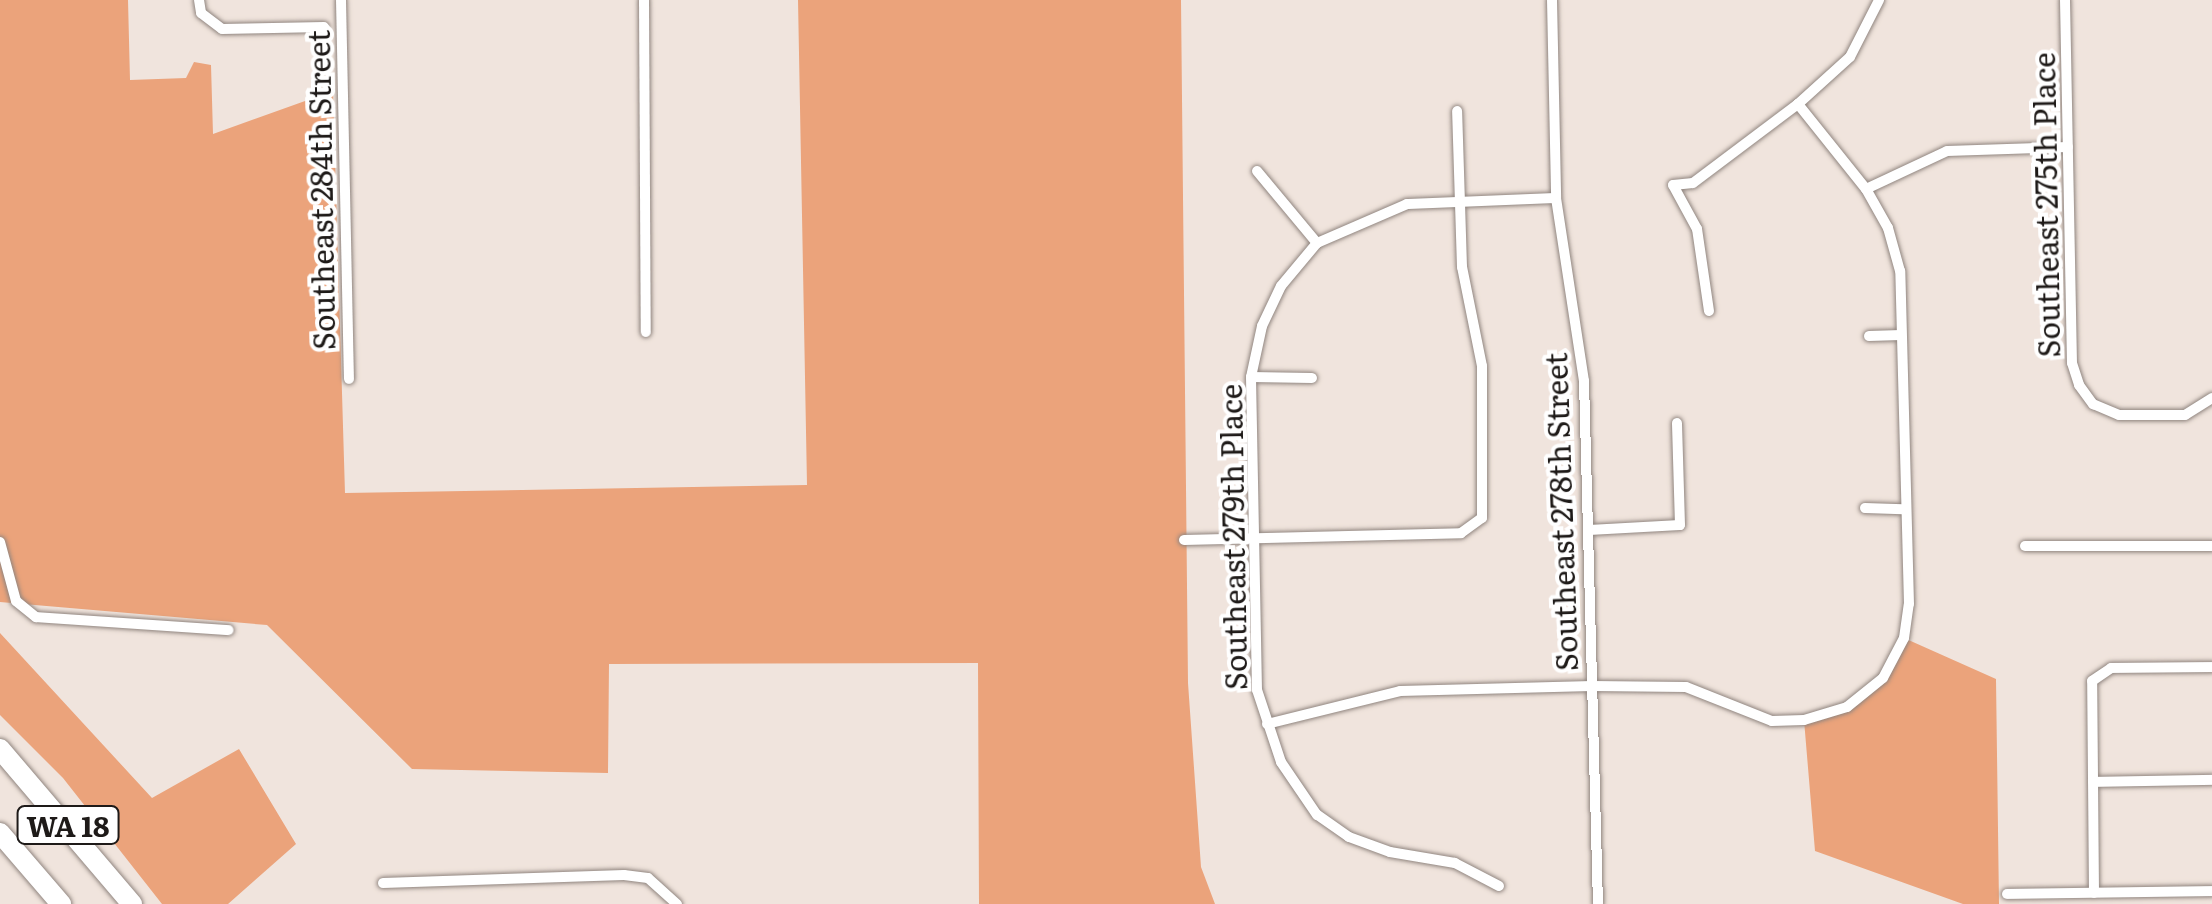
<!DOCTYPE html>
<style>
body{margin:0}
#map{position:relative;width:2212px;height:904px;overflow:hidden;background:#f0e4dd;font-family:Literata,serif}
div>[style]{position:absolute}
.green>*{inset:0;background:#eba37b}
.roads{filter:drop-shadow(0 0 2px #90857f) drop-shadow(0 0 2px #90857f)}
.street>*{height:10px;margin:-5px;padding:0 5px;transform-origin:5px;border-radius:5px;background:#fff}
.highway>*{height:20px;margin:-10px;padding:0 10px;transform-origin:10px;border-radius:10px;background:#fff}
span{translate:-50% -50%;white-space:nowrap;text-align:center;line-height:1.15;-webkit-text-stroke:8px #fff;paint-order:stroke}
.shield-label span{padding:2px 8px;background:#fff;border:2px solid;border-radius:8px;-webkit-text-stroke-width:0}
.shield-label{font-size:28px;color:#1e1a18;font-weight:700}
.street-label{font-size:30px;color:#1e1a18}
</style>
<div id="map">
<div class="green">
<div style="clip-path:polygon(0 0,128px 0,130px 80px,186px 78px,194px 62px,211px 65px,213px 134px,333px 91px,345px 493px,807px 485px,798px 0,1181px 0,1188px 683px,1201px 867px,1215px 904px,979px 904px,978px 663px,609px 664px,608px 773px,412px 769px,267px 625px,0 602px)"></div>
<div style="clip-path:polygon(0 633px,152px 798px,239px 749px,296px 844px,228px 904px,162px 904px,63px 778px,0 715px)"></div>
<div style="clip-path:polygon(1904px 638px,1996px 679px,1999px 904px,1963px 904px,1815px 851px,1804px 720px,1832px 714px,1883px 678px)"></div>
</div>
<div class="roads">
<div class="street">
<div style="left:199px;top:0;width:13px;rotate:81deg"></div>
<div style="left:201px;top:13px;width:26px;rotate:37deg"></div>
<div style="left:222px;top:29px;width:102px;rotate:-1.1deg"></div>
<div style="left:341px;top:0;width:379px;rotate:88.8deg"></div>
<div style="left:644px;top:0;width:332px;rotate:89.7deg"></div>
<div style="left:1552px;top:0;width:198px;rotate:88.8deg"></div>
<div style="left:1556px;top:198px;width:185px;rotate:81.3deg"></div>
<div style="left:1584px;top:381px;width:523px;rotate:88.47deg"></div>
<div style="left:2065px;top:0;width:363px;rotate:88.9deg"></div>
<div style="left:2072px;top:363px;width:23px;rotate:72deg"></div>
<div style="left:2079px;top:385px;width:24px;rotate:54deg"></div>
<div style="left:2093px;top:404px;width:28px;rotate:23deg"></div>
<div style="left:2119px;top:415px;width:66px"></div>
<div style="left:2185px;top:415px;width:32px;rotate:-32deg"></div>
<div style="left:1257px;top:171px;width:94px;rotate:50.2deg"></div>
<div style="left:1866px;top:189px;width:89px;rotate:-25.1deg"></div>
<div style="left:1947px;top:151px;width:121px;rotate:-1.9deg"></div>
<div style="left:1709px;top:311px;width:83px;rotate:-98.3deg"></div>
<div style="left:1697px;top:229px;width:50px;rotate:-118.6deg"></div>
<div style="left:1673px;top:185px;width:20px;rotate:-6deg"></div>
<div style="left:1693px;top:183px;width:131px;rotate:-37deg"></div>
<div style="left:1869px;top:336px;width:32px;rotate:-2deg"></div>
<div style="left:1251px;top:377px;width:61px;rotate:0.9deg"></div>
<div style="left:1865px;top:508px;width:38px;rotate:2deg"></div>
<div style="left:1589px;top:530px;width:91px;rotate:-3.1deg"></div>
<div style="left:1680px;top:525px;width:102px;rotate:-91.7deg"></div>
<div style="left:1184px;top:540px;width:277px;rotate:-1.4deg"></div>
<div style="left:1461px;top:533px;width:26px;rotate:-36deg"></div>
<div style="left:1482px;top:518px;width:152px;rotate:-90deg"></div>
<div style="left:1482px;top:366px;width:101px;rotate:-101.4deg"></div>
<div style="left:1462px;top:267px;width:156px;rotate:-91.8deg"></div>
<div style="left:0;top:542px;width:61px;rotate:74.8deg"></div>
<div style="left:16px;top:601px;width:26px;rotate:39deg"></div>
<div style="left:36px;top:617px;width:193px;rotate:3.9deg"></div>
<div style="left:2025px;top:546px;width:187px"></div>
<div style="left:1267px;top:724px;width:137px;rotate:-13.9deg"></div>
<div style="left:1400px;top:691px;width:192px;rotate:-1.5deg"></div>
<div style="left:1592px;top:686px;width:94px;rotate:0.6deg"></div>
<div style="left:1686px;top:687px;width:92px;rotate:21.6deg"></div>
<div style="left:1772px;top:721px;width:32px;rotate:-2deg"></div>
<div style="left:1804px;top:720px;width:45px;rotate:-16.8deg"></div>
<div style="left:1847px;top:707px;width:46px;rotate:-38.9deg"></div>
<div style="left:1883px;top:678px;width:45px;rotate:-62.3deg"></div>
<div style="left:1904px;top:638px;width:34px;rotate:-82deg"></div>
<div style="left:1909px;top:604px;width:333px;rotate:-91.5deg"></div>
<div style="left:1900px;top:271px;width:45px;rotate:-105.6deg"></div>
<div style="left:1888px;top:228px;width:45px;rotate:-119.4deg"></div>
<div style="left:1866px;top:189px;width:109px;rotate:-128.7deg"></div>
<div style="left:1798px;top:104px;width:70px;rotate:-42.1deg"></div>
<div style="left:1850px;top:57px;width:64px;rotate:-63deg"></div>
<div style="left:2093px;top:782px;width:119px;rotate:-1deg"></div>
<div style="left:383px;top:883px;width:241px;rotate:-1.9deg"></div>
<div style="left:624px;top:875px;width:24px;rotate:7deg"></div>
<div style="left:648px;top:878px;width:39px;rotate:42deg"></div>
<div style="left:1499px;top:886px;width:50px;rotate:-152.4deg"></div>
<div style="left:1455px;top:863px;width:66px;rotate:-170.4deg"></div>
<div style="left:1390px;top:852px;width:44px;rotate:-159.9deg"></div>
<div style="left:1349px;top:837px;width:39px;rotate:-145deg"></div>
<div style="left:1317px;top:815px;width:64px;rotate:-124.2deg"></div>
<div style="left:1281px;top:762px;width:76px;rotate:-108.4deg"></div>
<div style="left:1257px;top:690px;width:313px;rotate:-91.1deg"></div>
<div style="left:1251px;top:377px;width:52px;rotate:-77.8deg"></div>
<div style="left:1262px;top:326px;width:44px;rotate:-64.6deg"></div>
<div style="left:1281px;top:286px;width:56px;rotate:-50.1deg"></div>
<div style="left:1317px;top:243px;width:98px;rotate:-23.4deg"></div>
<div style="left:1407px;top:204px;width:149px;rotate:-2.3deg"></div>
<div style="left:2094px;top:893px;width:212px;rotate:-90.5deg"></div>
<div style="left:2092px;top:681px;width:23px;rotate:-34deg"></div>
<div style="left:2111px;top:668px;width:101px;rotate:-0.6deg"></div>
<div style="left:2007px;top:894px;width:205px;rotate:-0.8deg"></div>
</div>
<div class="highway">
<div style="left:0;top:749px;width:204px;rotate:49.6deg"></div>
<div style="left:0;top:833px;width:94px;rotate:49.3deg"></div>
</div>
</div>
<div class="shield-label">
<span style="left:68px;top:825px">WA 18</span>
</div>
<div class="street-label">
<span style="left:320px;top:190px;rotate:-91deg">Southeast 284th Street</span>
<span style="left:2045px;top:205px;rotate:-91deg">Southeast 275th Place</span>
<span style="left:1560px;top:512px;rotate:-92deg">Southeast 278th Street</span>
<span style="left:1232px;top:537px;rotate:-91deg">Southeast 279th Place</span>
</div>
</div>
